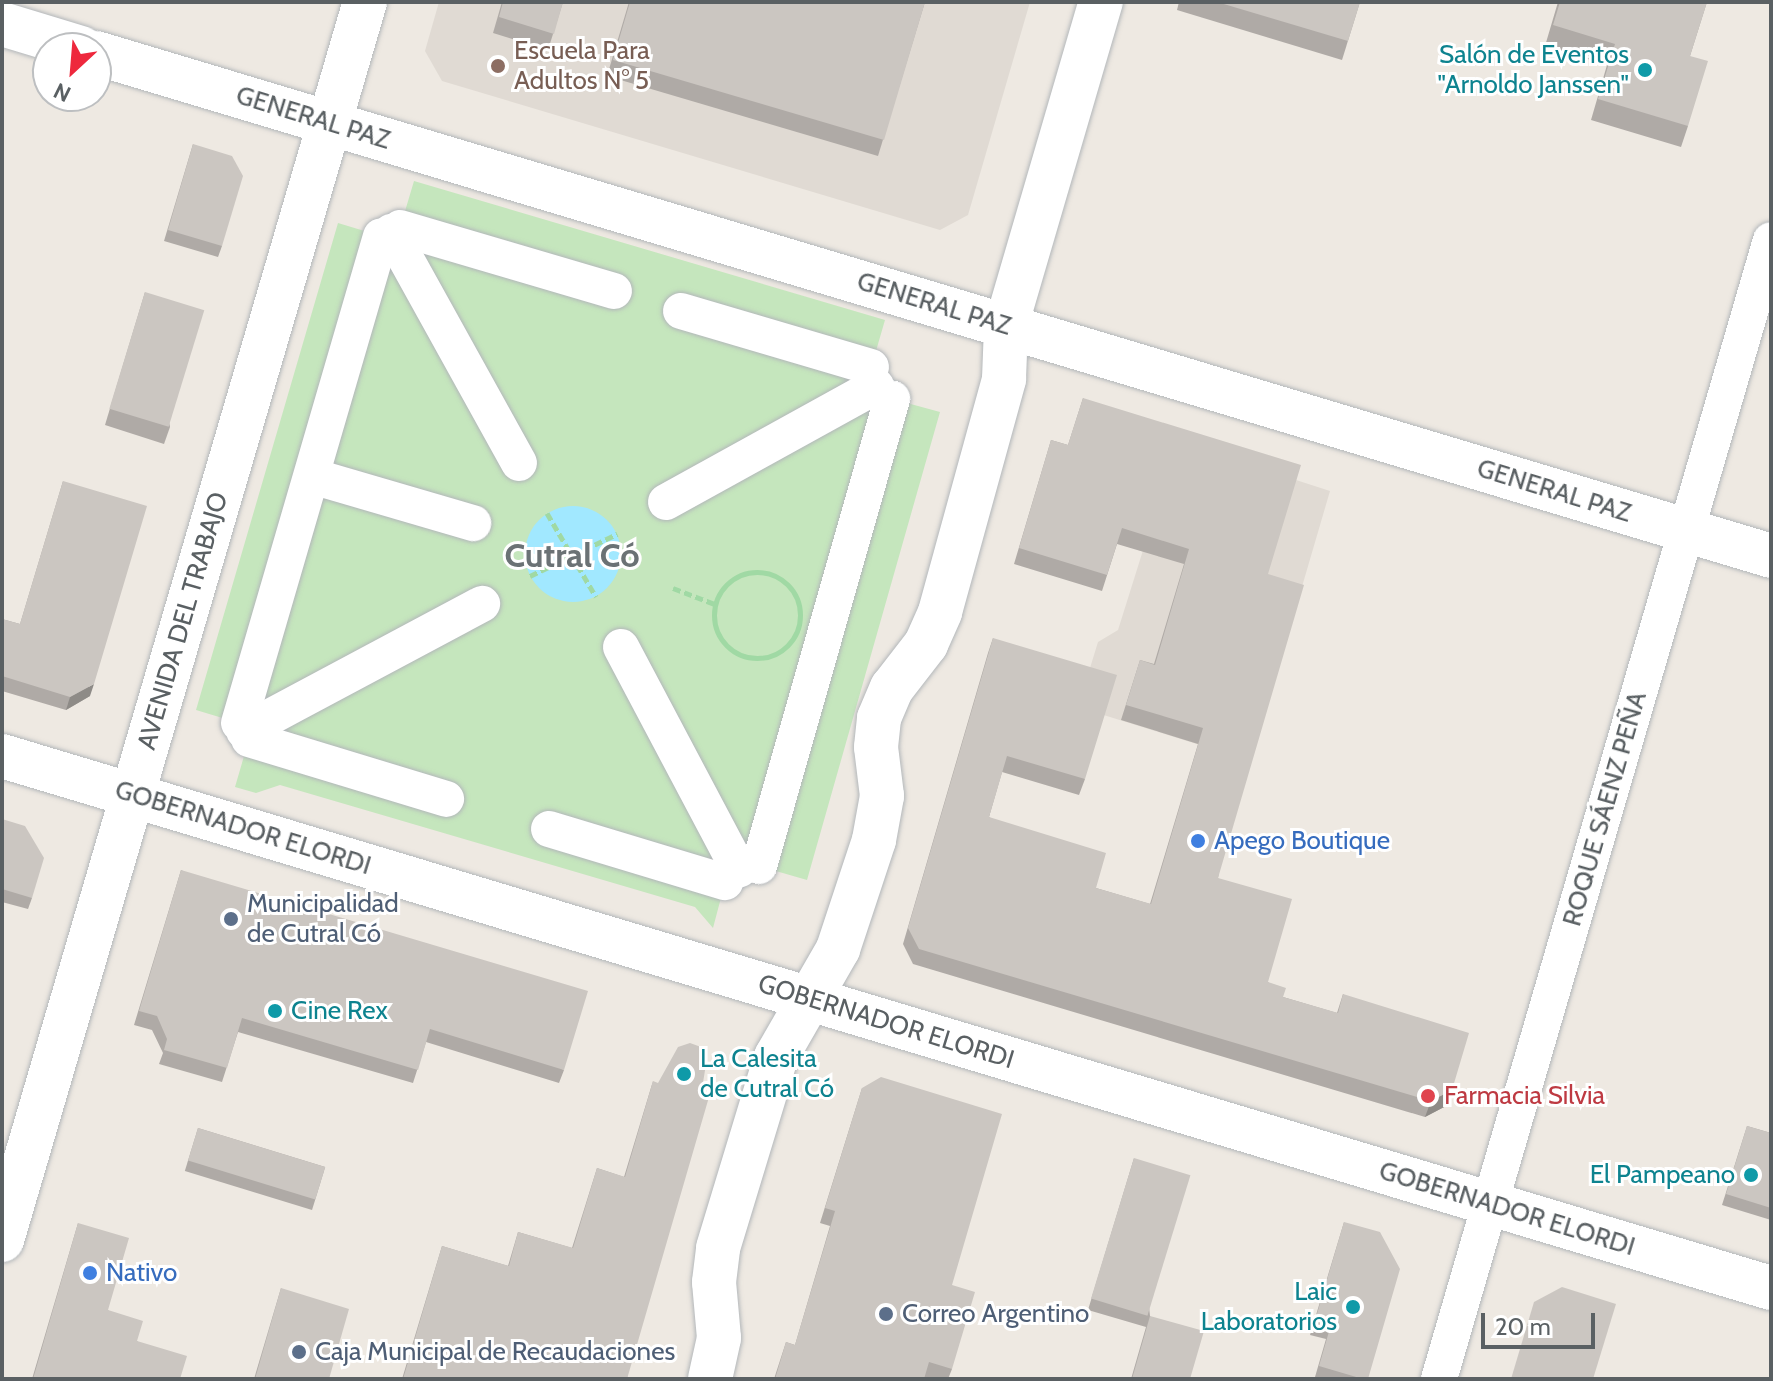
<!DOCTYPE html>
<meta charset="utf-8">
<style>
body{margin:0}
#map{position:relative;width:1773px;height:1381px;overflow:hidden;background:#eee9e2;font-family:Cabin,sans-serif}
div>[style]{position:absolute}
.education>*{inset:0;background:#e0dad3}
.green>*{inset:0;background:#c5e6bd}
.water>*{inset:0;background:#a1e8ff}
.round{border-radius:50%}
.path>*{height:5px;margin-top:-2.5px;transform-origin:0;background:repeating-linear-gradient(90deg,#a0d9a4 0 8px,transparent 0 12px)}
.path>.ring{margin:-2.5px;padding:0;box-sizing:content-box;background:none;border:5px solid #a0d9a4;border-radius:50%}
.roads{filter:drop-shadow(0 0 2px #b3b7ba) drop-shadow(0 0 2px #b3b7ba)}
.street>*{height:36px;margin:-18px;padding:0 18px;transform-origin:18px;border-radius:18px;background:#fff}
.secondary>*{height:44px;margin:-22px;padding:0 22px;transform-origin:22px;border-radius:22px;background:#fff}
.wall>*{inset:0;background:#afaaa6;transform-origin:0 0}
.shaded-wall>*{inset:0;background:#8e8b87}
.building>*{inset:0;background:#cbc6c1;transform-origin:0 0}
.dots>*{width:22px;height:22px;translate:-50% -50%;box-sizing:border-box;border:4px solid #fff;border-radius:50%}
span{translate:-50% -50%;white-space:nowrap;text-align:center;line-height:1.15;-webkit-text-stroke:6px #fff;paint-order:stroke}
.education-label{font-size:26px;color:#785e54}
.left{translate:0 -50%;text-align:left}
.culture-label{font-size:26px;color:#0d838f}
.right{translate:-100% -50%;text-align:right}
.street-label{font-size:26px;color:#5a6063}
.shop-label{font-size:26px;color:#366cbe}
.service-label{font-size:26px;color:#4e5e75}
.health-label{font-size:26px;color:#be3a42}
.district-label{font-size:34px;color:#6b7275;font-weight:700}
.frame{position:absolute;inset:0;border:4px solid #5a6063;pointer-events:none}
.north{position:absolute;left:32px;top:32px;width:80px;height:80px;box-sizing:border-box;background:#fff;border:2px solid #bdbfc1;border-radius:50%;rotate:206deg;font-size:22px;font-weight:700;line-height:32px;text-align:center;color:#5a6063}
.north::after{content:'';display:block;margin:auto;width:28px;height:36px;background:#ee283d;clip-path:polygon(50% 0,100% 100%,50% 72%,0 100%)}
.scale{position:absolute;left:1481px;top:1313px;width:114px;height:36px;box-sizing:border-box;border:4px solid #5a6063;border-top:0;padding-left:10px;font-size:24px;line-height:28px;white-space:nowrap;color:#5a6063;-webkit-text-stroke:6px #fff;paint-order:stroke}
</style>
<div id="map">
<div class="education">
<div style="clip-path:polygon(439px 2px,1030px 2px,968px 215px,940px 230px,442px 81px,425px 51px)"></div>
<div style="clip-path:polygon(1296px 480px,1330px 491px,1251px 761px,1078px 707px,1098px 642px,1118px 630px,1150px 528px)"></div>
</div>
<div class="green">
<div style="clip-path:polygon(414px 181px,885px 320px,869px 375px,885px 397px,940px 412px,807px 880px,752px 864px,727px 875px,713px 928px,695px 907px,280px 785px,256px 793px,235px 787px,249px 739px,239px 723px,196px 710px,338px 223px,381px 236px,400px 228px)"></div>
</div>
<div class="water">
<div class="round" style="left:525px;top:506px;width:96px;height:96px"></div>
</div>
<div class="path">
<div style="left:547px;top:513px;width:97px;rotate:59.7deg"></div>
<div class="ring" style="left:714px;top:572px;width:81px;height:81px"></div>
<div style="left:530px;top:576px;width:97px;rotate:-25.8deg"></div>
<div style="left:673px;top:588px;width:45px;rotate:20.9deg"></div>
</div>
<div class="roads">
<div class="street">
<div style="left:400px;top:228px;width:223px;rotate:16.4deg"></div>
<div style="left:391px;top:232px;width:264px;rotate:61deg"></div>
<div style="left:681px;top:311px;width:198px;rotate:16.4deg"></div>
<div style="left:312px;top:476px;width:168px;rotate:16.3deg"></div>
<div style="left:666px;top:502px;width:240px;rotate:-28.9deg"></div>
<div style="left:621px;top:647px;width:252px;rotate:62.1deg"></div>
<div style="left:239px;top:723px;width:507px;rotate:-73.74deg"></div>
<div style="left:244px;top:731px;width:270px;rotate:-28.1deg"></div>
<div style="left:249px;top:739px;width:206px;rotate:16.9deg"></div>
<div style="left:549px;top:829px;width:184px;rotate:16.8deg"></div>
<div style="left:759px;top:866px;width:486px;rotate:-74.1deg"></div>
<div style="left:1439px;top:1379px;width:1186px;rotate:-73.75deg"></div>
</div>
<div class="secondary">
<div style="left:2px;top:24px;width:83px;rotate:16.9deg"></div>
<div style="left:96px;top:53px;width:1749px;rotate:16.71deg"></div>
<div style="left:2px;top:756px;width:1847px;rotate:16.74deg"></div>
<div style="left:2px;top:1240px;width:1290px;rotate:-73.66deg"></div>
<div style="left:710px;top:1379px;width:42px;rotate:-77.6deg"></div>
<div style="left:719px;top:1338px;width:56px;rotate:-95.1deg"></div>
<div style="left:714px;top:1282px;width:34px;rotate:-83deg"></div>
<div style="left:718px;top:1248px;width:200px;rotate:-73.1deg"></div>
<div style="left:776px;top:1057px;width:125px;rotate:-60.1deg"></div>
<div style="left:838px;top:949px;width:115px;rotate:-71.7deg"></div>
<div style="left:874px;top:840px;width:45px;rotate:-79.7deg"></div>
<div style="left:882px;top:796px;width:49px;rotate:-97deg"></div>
<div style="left:876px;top:747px;width:29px;rotate:-84deg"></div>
<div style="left:879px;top:718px;width:33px;rotate:-67deg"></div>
<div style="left:892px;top:688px;width:56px;rotate:-52.3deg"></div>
<div style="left:926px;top:644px;width:35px;rotate:-66deg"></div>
<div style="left:940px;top:612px;width:242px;rotate:-74.6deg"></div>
<div style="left:1004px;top:379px;width:53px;rotate:-87.8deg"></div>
<div style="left:1006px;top:326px;width:338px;rotate:-73.7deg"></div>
</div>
</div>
<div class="wall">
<div style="clip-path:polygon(502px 2px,563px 2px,548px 50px,493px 33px)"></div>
<div style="clip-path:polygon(629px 2px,925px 2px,878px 156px,607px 76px)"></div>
<div style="clip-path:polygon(1179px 2px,1360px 2px,1342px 60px,1177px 10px)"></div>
<div style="clip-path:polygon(1558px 2px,1707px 2px,1690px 56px,1688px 126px,1681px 147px,1591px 120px,1607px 65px,1545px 46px)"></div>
<div style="clip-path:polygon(193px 144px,222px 246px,218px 257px,164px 241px)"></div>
<div style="clip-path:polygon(145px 292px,170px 427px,164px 444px,105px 425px)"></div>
<div style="clip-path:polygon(1083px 398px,1268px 574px,1218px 878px,1268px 982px,1283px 997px,1337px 1013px,1343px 994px,1452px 1090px,1446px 1106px,1425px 1117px,913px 964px,903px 944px,988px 653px,993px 638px,1085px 779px,1079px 795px,1002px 772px,989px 817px,1096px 888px,1150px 904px,1198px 744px,1121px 720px,1140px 660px,1154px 664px,1184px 564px,1117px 544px,1102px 591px,1014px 564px,1051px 440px,1068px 445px)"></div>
<div style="clip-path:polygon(63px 481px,90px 696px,66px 710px,2px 691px,2px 619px,20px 624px)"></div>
<div style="clip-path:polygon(2px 819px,32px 898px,28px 909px,2px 902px)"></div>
<div style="clip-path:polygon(181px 870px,564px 1070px,559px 1083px,426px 1042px,413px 1083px,238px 1032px,222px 1082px,159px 1064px,163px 1053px,152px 1030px,134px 1025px)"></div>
<div style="clip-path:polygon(653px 1081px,627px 1379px,402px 1379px,442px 1246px,508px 1266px,518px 1232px,572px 1248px,597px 1168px,624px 1177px)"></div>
<div style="clip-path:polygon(862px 1088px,952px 1285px,952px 1369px,948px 1379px,928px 1379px,924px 1378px,924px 1379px,774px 1379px,786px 1342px,795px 1345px,830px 1226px,820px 1223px)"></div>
<div style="clip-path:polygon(1747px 1126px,1771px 1133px,1771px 1220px,1722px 1205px)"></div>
<div style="left:198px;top:1128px;width:133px;height:45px;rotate:17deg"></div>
<div style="clip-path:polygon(1134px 1158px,1150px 1316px,1190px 1379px,1131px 1379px,1146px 1327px,1088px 1310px)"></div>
<div style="clip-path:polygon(1344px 1222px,1368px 1379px,1321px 1379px,1315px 1377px,1326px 1339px,1310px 1335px)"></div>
<div style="clip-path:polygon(78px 1223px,108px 1310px,137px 1341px,180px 1379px,32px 1379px)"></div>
<div style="clip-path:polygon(281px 1288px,329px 1379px,254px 1379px)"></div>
</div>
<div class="shaded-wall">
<div style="clip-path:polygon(94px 684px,90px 696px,66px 710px,70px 697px)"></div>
<div style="clip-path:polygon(1452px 1090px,1446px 1106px,1425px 1117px,1431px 1101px)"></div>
</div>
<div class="building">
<div style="clip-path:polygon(503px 2px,563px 2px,554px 34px,499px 17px)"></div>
<div style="clip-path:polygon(630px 2px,925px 2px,884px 140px,613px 60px)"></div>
<div style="clip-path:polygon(1217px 2px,1360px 2px,1348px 41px)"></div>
<div style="clip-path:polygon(1560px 2px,1707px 2px,1690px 56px,1708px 61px,1688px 126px,1598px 99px,1615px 44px,1553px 25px)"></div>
<div style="clip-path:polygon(193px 144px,232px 156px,243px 176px,222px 246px,168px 230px)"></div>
<div style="left:145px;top:292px;width:62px;height:122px;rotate:17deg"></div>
<div style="clip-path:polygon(1083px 398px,1301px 465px,1268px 574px,1304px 585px,1218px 878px,1292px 899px,1268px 982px,1286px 988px,1283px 997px,1338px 1013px,1343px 994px,1469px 1033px,1452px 1090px,1431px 1101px,919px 949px,908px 928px,993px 638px,1117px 675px,1085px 779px,1007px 756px,989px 817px,1106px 853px,1096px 888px,1151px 904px,1203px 728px,1126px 705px,1140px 660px,1155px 665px,1189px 549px,1122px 528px,1107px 575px,1019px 548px,1051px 440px,1068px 445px)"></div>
<div style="clip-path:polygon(63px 481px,147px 506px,94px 684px,70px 697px,2px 676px,2px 619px,20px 624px)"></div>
<div style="clip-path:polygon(2px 819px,25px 826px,44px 858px,32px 898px,2px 889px)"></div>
<div style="clip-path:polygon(181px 870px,588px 991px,564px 1070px,430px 1029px,418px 1070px,242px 1018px,227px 1068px,164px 1050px,167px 1039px,157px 1016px,139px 1011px)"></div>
<div style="clip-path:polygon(690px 1043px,701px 1047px,707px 1058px,701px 1095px,709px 1097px,627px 1379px,403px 1379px,442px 1246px,509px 1266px,518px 1232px,573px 1248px,597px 1168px,625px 1177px,653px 1081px,658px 1083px,678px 1047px)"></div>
<div style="clip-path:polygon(881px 1077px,1002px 1114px,952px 1285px,975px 1292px,952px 1369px,929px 1362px,924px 1379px,775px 1379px,786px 1342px,795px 1345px,835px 1211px,825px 1208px,862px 1088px)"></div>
<div style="clip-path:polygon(1747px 1126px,1771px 1133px,1771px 1208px,1726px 1194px)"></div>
<div style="left:198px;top:1128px;width:133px;height:34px;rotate:17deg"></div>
<div style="left:1134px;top:1158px;width:59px;height:147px;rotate:17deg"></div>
<div style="clip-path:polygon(1344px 1222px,1380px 1232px,1400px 1269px,1368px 1379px,1363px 1379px,1319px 1366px,1330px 1328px,1314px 1324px)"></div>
<div style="clip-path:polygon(78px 1223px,129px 1238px,108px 1310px,143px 1321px,137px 1341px,187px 1356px,180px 1379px,33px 1379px)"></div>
<div style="clip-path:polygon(1562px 1287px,1616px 1304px,1593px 1379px,1511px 1379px,1534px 1302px)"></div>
<div style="clip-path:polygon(281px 1288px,349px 1309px,329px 1379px,255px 1379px)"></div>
<div style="clip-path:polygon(1150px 1316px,1204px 1331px,1190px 1379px,1132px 1379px)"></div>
</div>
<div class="dots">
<div style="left:498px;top:66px;background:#8d6e63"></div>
<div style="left:1645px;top:70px;background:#0f9aa8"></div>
<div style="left:1198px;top:841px;background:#3f7fe0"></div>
<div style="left:231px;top:919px;background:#5c6f8a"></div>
<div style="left:275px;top:1011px;background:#0f9aa8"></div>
<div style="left:684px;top:1074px;background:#0f9aa8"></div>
<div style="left:1428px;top:1096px;background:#e0444e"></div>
<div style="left:1751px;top:1175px;background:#0f9aa8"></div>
<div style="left:90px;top:1273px;background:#3f7fe0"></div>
<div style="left:1353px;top:1307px;background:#0f9aa8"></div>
<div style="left:886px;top:1314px;background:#5c6f8a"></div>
<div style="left:299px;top:1352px;background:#5c6f8a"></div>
</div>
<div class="education-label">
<span class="left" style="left:514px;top:66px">Escuela Para<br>Adultos N° 5</span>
</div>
<div class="culture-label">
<span class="right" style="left:1629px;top:70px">Salón de Eventos<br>"Arnoldo Janssen"</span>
<span class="left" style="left:291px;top:1011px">Cine Rex</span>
<span class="left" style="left:700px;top:1074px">La Calesita<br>de Cutral Có</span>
<span class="right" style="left:1735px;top:1175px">El Pampeano</span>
<span class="right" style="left:1337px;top:1307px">Laic<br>Laboratorios</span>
</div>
<div class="street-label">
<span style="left:313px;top:118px;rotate:17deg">GENERAL PAZ</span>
<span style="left:934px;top:304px;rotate:17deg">GENERAL PAZ</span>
<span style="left:1554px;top:491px;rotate:17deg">GENERAL PAZ</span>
<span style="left:183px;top:621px;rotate:-74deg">AVENIDA DEL TRABAJO</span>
<span style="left:1605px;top:809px;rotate:-74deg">ROQUE SÁENZ PEÑA</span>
<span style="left:243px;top:828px;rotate:17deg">GOBERNADOR ELORDI</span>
<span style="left:886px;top:1022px;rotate:17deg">GOBERNADOR ELORDI</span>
<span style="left:1507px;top:1209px;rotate:17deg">GOBERNADOR ELORDI</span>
</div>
<div class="shop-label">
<span class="left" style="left:1214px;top:841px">Apego Boutique</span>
<span class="left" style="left:106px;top:1273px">Nativo</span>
</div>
<div class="service-label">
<span class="left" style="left:247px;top:919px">Municipalidad<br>de Cutral Có</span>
<span class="left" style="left:902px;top:1314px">Correo Argentino</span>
<span class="left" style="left:315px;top:1352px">Caja Municipal de Recaudaciones</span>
</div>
<div class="health-label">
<span class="left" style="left:1444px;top:1096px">Farmacia Silvia</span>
</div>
<div class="district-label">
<span style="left:572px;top:556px">Cutral Có</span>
</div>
<div class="frame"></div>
<div class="north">N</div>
<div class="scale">20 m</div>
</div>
